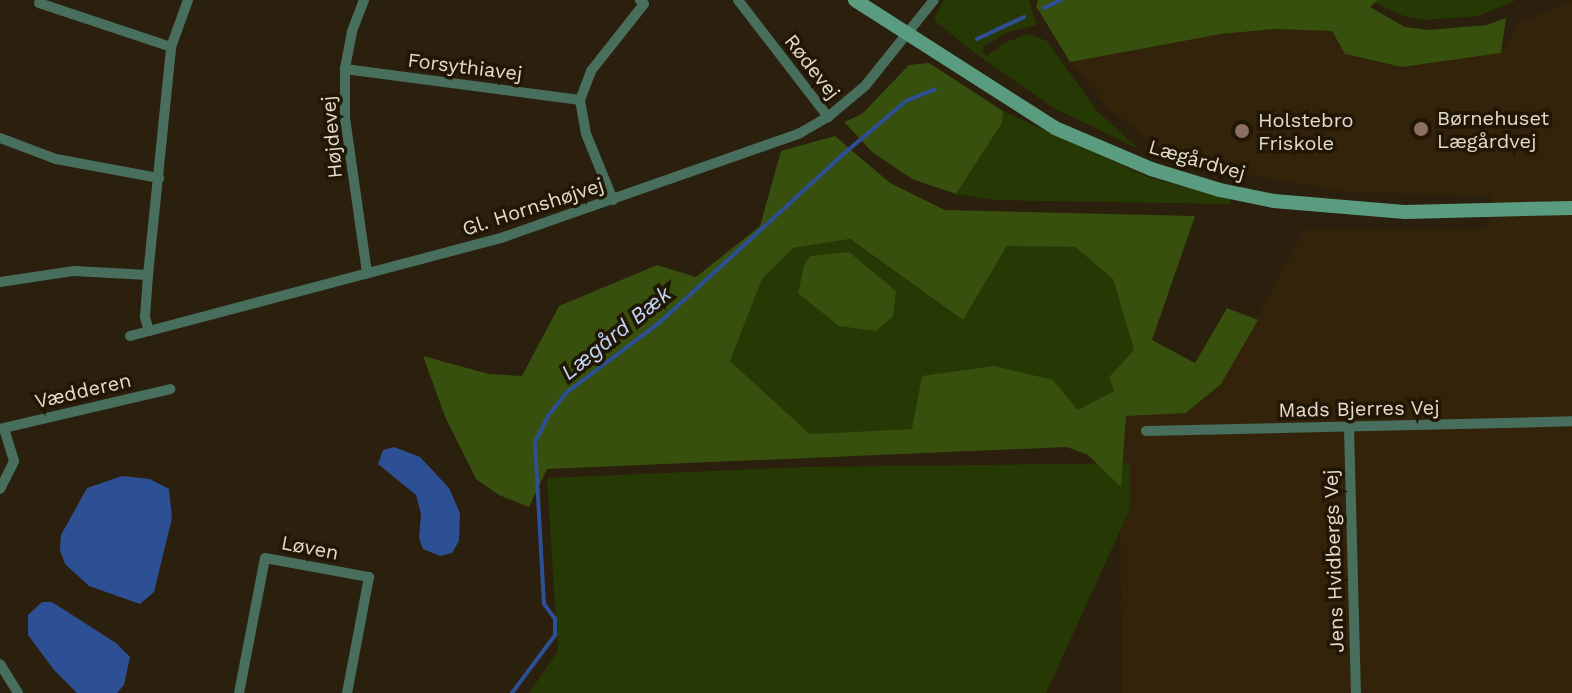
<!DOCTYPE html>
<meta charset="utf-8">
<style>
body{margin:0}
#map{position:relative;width:1572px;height:693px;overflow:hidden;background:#2b1f0d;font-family:"Work Sans",sans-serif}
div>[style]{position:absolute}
.built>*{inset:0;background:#33230a}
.green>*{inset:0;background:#263904}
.forest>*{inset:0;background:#37500d}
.water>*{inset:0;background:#2d4f93}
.stream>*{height:4px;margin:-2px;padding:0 2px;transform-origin:2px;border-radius:2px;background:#2d4f93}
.street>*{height:10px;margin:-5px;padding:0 5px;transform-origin:5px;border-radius:5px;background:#486f5d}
.secondary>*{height:14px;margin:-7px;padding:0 7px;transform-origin:7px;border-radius:7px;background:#5a9c7f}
.dots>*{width:22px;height:22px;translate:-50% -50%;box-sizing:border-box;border:4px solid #221605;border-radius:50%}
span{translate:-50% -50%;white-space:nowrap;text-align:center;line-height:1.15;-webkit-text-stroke:7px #221605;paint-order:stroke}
.street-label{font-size:20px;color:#e3dbd0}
.poi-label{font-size:20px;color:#e3dbd0}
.left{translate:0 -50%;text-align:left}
.water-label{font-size:22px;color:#c1d7fe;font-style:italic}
</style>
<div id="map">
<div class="built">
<div style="clip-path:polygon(1572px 1px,1572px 693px,1122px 693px,1120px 514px,1126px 416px,1186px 413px,1221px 384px,1304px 230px,1488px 229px,1491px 196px,1346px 192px,1210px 168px,1167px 153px,1110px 110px,1070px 62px,1221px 34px,1276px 29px,1332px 31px,1346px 54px,1403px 67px,1501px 53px,1520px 22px)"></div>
</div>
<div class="green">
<div style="clip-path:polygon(944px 0,1029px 0,1036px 25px,1008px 32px,984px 46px,983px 53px,987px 56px,1006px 42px,1028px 34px,1047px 41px,1097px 111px,1140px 150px,1052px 107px,975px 53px,935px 21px,934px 18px)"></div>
<div style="clip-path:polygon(1377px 0,1516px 0,1478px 16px,1423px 20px,1401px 15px,1374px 2px)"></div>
<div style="clip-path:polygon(1003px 111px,1150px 178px,1231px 199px,1230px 204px,993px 200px,956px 194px,1002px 123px)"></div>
<div style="clip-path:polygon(849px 239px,963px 320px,1007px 246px,1075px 247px,1113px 279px,1134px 350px,1109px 377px,1115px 391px,1078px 410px,1053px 380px,912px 429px,810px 434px,730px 361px,762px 279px,793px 248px)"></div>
<div style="clip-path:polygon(1130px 463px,1130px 509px,1046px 693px,529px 693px,558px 651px,547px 478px,806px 467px)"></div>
</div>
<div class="forest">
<div style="clip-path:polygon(1038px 0,1377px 0,1370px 7px,1405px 27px,1428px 30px,1487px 25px,1506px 18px,1501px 53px,1402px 67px,1345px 54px,1332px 31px,1276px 29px,1221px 34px,1070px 62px,1036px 6px)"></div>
<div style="clip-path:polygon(929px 63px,1003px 111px,1002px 123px,956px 194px,912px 179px,872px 152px,844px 122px,862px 114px,909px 65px)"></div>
<div style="clip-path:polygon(evenodd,835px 136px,890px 183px,945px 210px,1195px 216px,1152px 340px,1195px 363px,1227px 308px,1258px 320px,1221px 384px,1186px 413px,1126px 416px,1121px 487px,1088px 455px,1067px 447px,547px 469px,529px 507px,499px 495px,476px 479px,446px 419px,423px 356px,489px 374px,522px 376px,559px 306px,657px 265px,696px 277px,760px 226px,781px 151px,835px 136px,850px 239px,963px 320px,1007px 246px,1075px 247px,1113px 279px,1134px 350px,1109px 377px,1114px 391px,1078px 410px,1053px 380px,994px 366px,922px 376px,912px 429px,810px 434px,730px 361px,762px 279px,793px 248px,850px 239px)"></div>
<div style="clip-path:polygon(849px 252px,896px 291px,893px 316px,876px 331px,839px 326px,798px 293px,804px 266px,810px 256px)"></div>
</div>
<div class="water">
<div style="clip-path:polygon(394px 447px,420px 457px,449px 488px,460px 513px,459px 541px,452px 553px,440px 556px,423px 549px,419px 538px,421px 514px,416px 495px,378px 464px,383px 450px)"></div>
<div style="clip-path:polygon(122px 476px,150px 479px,169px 489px,172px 518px,154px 592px,140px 604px,89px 586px,65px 564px,60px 550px,61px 535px,87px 488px)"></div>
<div style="clip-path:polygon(42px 602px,52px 602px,116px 643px,130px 657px,124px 685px,117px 693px,77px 693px,54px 670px,28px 635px,28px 615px)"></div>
</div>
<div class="stream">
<div style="left:1044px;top:8px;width:19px;rotate:-25deg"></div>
<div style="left:977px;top:39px;width:52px;rotate:-25.1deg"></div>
<div style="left:512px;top:693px;width:72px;rotate:-53.4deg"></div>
<div style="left:555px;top:635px;width:16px;rotate:-90deg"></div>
<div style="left:555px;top:619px;width:19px;rotate:-126deg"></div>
<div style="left:544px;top:604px;width:162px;rotate:-93.2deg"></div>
<div style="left:535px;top:442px;width:29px;rotate:-63deg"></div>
<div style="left:548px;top:416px;width:29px;rotate:-52deg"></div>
<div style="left:566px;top:393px;width:116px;rotate:-37deg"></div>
<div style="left:659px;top:323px;width:255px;rotate:-42.5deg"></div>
<div style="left:847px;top:151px;width:77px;rotate:-40.3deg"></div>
<div style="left:906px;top:101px;width:31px;rotate:-22deg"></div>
</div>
<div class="street">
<div style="left:364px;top:0;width:34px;rotate:111deg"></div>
<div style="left:352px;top:32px;width:38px;rotate:101deg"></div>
<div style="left:345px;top:69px;width:49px;rotate:90deg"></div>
<div style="left:345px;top:118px;width:157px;rotate:81.9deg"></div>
<div style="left:738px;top:0;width:148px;rotate:52.4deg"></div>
<div style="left:39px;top:3px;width:139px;rotate:18.4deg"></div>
<div style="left:345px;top:69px;width:237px;rotate:7.5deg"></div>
<div style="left:0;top:138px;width:60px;rotate:20.6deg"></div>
<div style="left:56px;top:159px;width:105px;rotate:10.5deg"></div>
<div style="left:613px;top:200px;width:71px;rotate:-112.2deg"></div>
<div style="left:586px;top:134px;width:35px;rotate:-100deg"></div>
<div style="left:580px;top:100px;width:31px;rotate:-69deg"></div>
<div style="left:591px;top:71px;width:85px;rotate:-51.7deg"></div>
<div style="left:644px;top:4px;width:6px;rotate:-135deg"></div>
<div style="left:0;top:282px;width:75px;rotate:-8.5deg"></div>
<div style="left:74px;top:271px;width:74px;rotate:3.1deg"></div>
<div style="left:149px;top:331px;width:15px;rotate:-106deg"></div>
<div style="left:145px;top:317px;width:42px;rotate:-85.9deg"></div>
<div style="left:148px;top:275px;width:229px;rotate:-84.2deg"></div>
<div style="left:171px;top:47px;width:50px;rotate:-70.1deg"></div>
<div style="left:130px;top:336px;width:384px;rotate:-14.8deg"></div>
<div style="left:501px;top:238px;width:317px;rotate:-19.3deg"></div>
<div style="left:800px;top:133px;width:32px;rotate:-30deg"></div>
<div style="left:828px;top:117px;width:48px;rotate:-40deg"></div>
<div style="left:865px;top:86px;width:110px;rotate:-51.3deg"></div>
<div style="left:1349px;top:428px;width:265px;rotate:88.5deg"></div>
<div style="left:0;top:429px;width:175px;rotate:-13.2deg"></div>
<div style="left:1146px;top:431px;width:426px;rotate:-1.3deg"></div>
<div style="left:0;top:489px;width:31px;rotate:-63deg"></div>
<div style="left:14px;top:461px;width:34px;rotate:-107deg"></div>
<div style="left:0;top:664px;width:34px;rotate:58deg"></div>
<div style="left:239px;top:693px;width:137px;rotate:-79.1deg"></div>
<div style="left:265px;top:558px;width:106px;rotate:10.4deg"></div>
<div style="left:369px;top:577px;width:118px;rotate:100.7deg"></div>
</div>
<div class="secondary">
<div style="left:855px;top:0;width:237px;rotate:32.6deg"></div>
<div style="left:1055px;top:128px;width:104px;rotate:23.1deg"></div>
<div style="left:1151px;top:169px;width:72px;rotate:16.9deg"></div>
<div style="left:1220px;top:190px;width:55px;rotate:11.5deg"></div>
<div style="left:1274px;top:201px;width:131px;rotate:4.8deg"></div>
<div style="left:1405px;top:212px;width:167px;rotate:-1.4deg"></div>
</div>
<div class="dots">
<div style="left:1421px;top:129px;background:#8d6e63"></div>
<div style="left:1242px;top:131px;background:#8d6e63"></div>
</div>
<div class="street-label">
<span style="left:465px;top:67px;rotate:7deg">Forsythiavej</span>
<span style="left:812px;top:67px;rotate:52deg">Rødevej</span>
<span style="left:332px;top:137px;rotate:-95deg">Højdevej</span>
<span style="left:1197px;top:160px;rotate:16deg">Lægårdvej</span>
<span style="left:533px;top:207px;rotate:-18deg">Gl. Hornshøjvej</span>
<span style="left:83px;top:391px;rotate:-13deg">Vædderen</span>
<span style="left:1359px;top:409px;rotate:-1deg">Mads Bjerres Vej</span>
<span style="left:310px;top:548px;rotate:11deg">Løven</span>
<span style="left:1334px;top:561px;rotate:-92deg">Jens Hvidbergs Vej</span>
</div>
<div class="poi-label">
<span class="left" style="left:1437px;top:130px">Børnehuset<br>Lægårdvej</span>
<span class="left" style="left:1258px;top:132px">Holstebro<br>Friskole</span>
</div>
<div class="water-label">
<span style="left:616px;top:333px;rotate:-39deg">Lægård Bæk</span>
</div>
</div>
